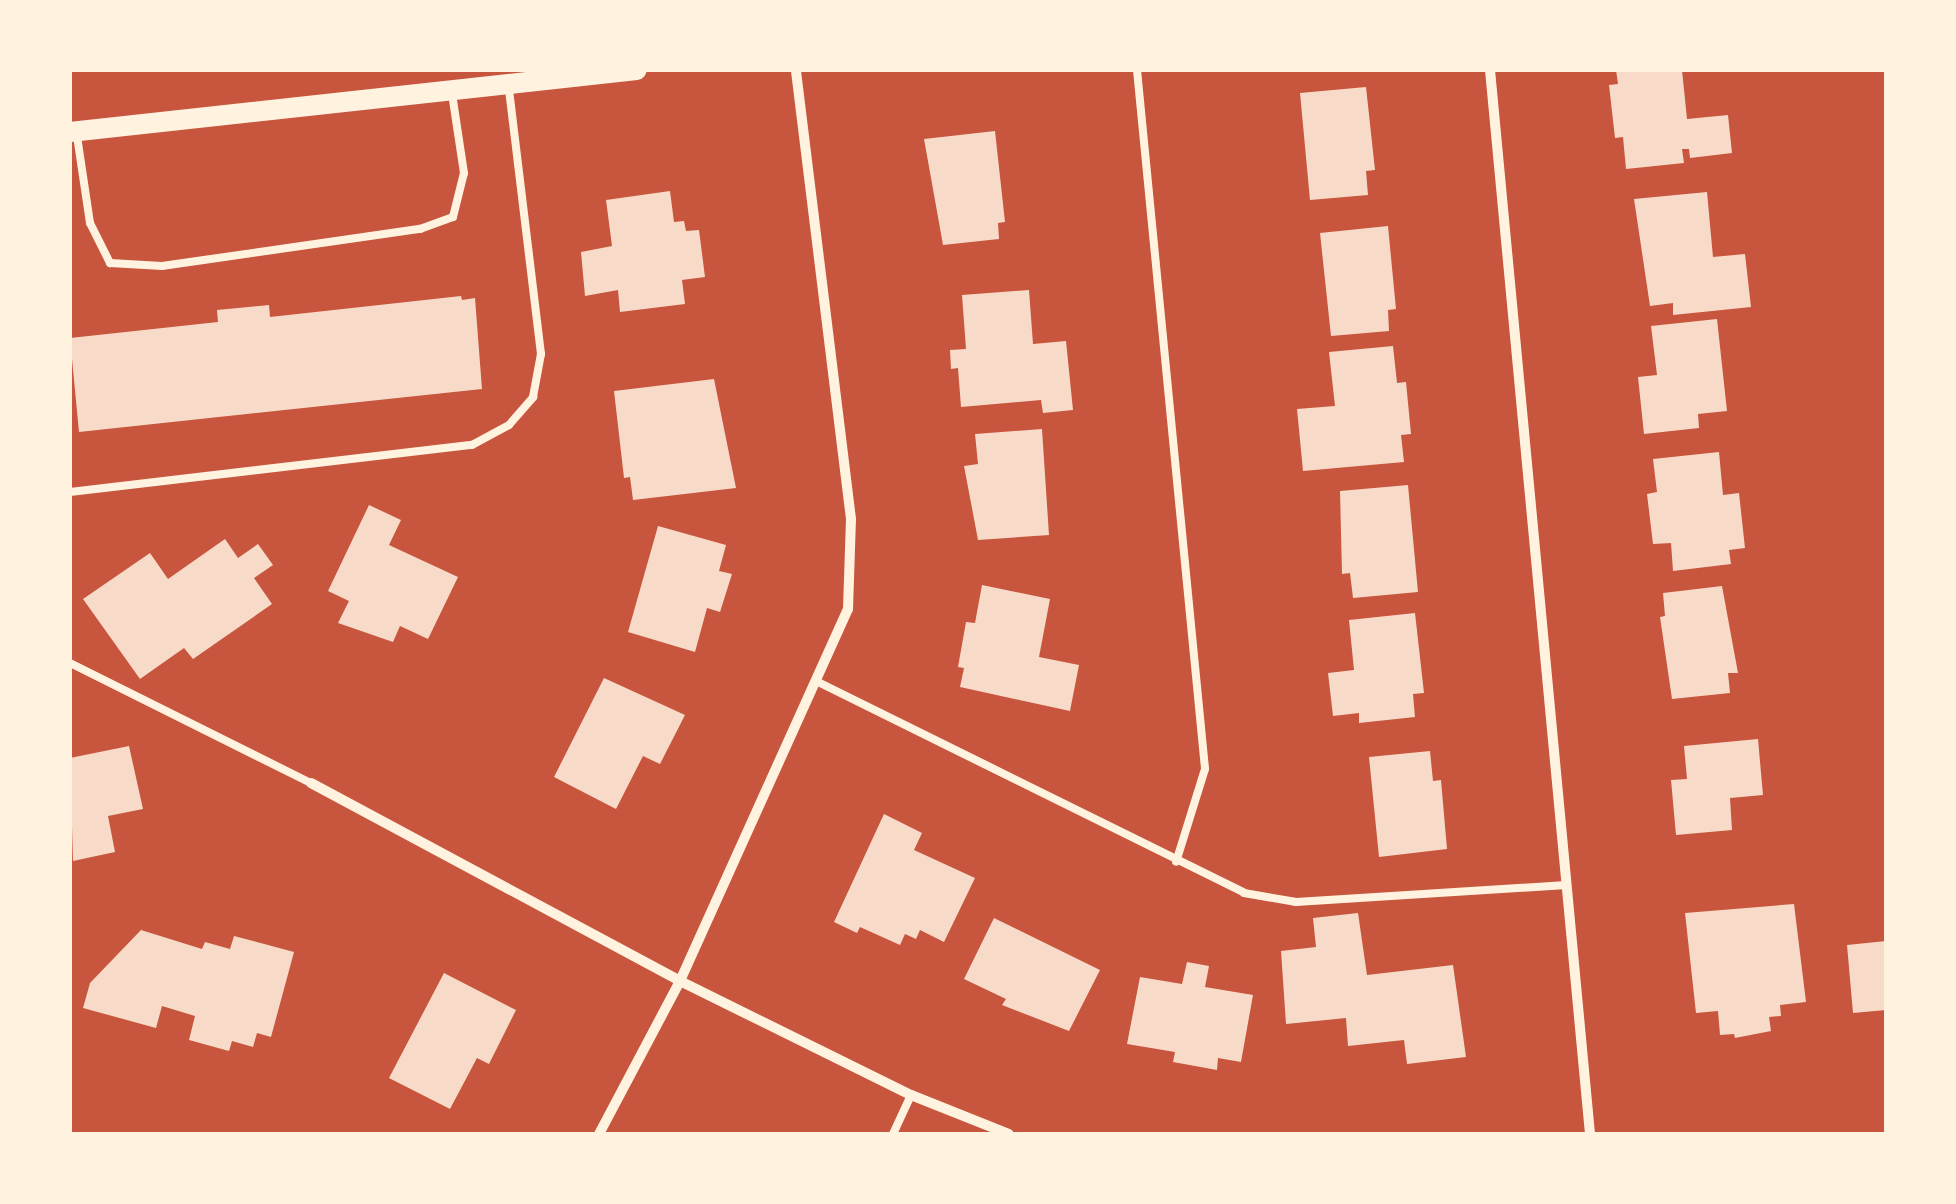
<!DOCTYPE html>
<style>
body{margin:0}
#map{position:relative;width:1956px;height:1204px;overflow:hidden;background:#c8553d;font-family:"Nunito Sans",sans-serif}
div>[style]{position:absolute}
.building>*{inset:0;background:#f7dbc8}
.service>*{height:8px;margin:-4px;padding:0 4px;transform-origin:4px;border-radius:4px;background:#fff3e0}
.minor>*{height:10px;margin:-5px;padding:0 5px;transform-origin:5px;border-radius:5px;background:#fff3e0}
.secondary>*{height:20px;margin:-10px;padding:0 10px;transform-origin:10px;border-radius:10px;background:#fff3e0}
span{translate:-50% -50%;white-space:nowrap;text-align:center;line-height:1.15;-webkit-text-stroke:10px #fff3e0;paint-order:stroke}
.frame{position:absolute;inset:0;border:72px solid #fff3e0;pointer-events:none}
</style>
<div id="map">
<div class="building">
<div style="clip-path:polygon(1616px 70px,1682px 70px,1687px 119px,1728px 115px,1732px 153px,1690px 158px,1689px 149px,1682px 149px,1684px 163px,1626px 169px,1623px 137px,1615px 138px,1609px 85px,1618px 84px)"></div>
<div style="clip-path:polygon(1366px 87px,1375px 170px,1366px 171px,1368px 195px,1310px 200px,1300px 93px)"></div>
<div style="clip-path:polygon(995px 131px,1005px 222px,998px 223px,999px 239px,943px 245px,924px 139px)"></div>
<div style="clip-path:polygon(670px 191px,674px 222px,684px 221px,686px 231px,699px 230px,705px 277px,682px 280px,685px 304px,620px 312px,618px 290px,585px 296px,581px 252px,612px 246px,606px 200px)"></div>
<div style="clip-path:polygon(1707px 192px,1713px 257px,1745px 254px,1751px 307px,1673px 315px,1673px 303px,1650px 306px,1634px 199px)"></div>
<div style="clip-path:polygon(1388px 226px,1396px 309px,1388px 310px,1389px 331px,1331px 336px,1320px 233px)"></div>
<div style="clip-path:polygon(1029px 290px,1033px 344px,1066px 341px,1073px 410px,1043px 413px,1041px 400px,961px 407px,958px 368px,951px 369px,950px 350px,966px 349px,962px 295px)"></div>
<div style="clip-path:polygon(461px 296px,462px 300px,475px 298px,482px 389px,79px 432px,70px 338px,218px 322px,217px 310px,269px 305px,270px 317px)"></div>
<div style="clip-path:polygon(1717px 319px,1727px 411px,1698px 414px,1699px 428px,1644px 434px,1638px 377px,1657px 375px,1651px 326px)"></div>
<div style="clip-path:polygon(1393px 346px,1397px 383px,1406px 382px,1411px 434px,1401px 435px,1404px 462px,1303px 471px,1297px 409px,1335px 406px,1329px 352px)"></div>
<div style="clip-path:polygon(714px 379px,736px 488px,633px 500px,630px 477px,624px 478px,614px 391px)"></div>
<div style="clip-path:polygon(1042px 429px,1049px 535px,978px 540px,964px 466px,978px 464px,975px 434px)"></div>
<div style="clip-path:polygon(1719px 452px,1723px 495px,1739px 493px,1745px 548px,1729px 550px,1731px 564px,1673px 571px,1671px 543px,1653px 544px,1647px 494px,1657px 492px,1653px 459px)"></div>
<div style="clip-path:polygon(1408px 485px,1418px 592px,1353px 598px,1350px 573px,1342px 574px,1340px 491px)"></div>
<div style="clip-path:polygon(369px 505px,401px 520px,389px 545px,458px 577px,428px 639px,400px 626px,393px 642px,338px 623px,349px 601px,328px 591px)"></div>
<div style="clip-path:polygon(658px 526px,726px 545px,719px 571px,732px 574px,720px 612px,707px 608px,695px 652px,628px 632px)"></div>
<div style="clip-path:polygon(225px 539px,238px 558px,258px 544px,273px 565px,254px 578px,272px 604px,193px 659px,184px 648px,140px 679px,83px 599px,150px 553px,168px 579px)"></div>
<div style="clip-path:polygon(982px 585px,1050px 599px,1039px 657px,1079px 665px,1070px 711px,960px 687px,964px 668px,958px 667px,966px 622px,975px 623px)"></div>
<div style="clip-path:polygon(1722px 586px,1738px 673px,1728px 673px,1730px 693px,1672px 699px,1660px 617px,1665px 616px,1663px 593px)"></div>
<div style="clip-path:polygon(1415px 613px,1424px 693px,1413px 694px,1415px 717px,1359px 723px,1359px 713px,1333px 716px,1328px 673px,1354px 670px,1349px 620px)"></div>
<div style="clip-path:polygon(604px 678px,685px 715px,660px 764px,643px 756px,616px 809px,554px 777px)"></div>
<div style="clip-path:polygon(1758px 739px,1763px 795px,1730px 798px,1732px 830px,1676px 835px,1671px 780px,1687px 779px,1684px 746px)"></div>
<div style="clip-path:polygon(129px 746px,143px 809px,108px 816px,115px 852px,73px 861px,70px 758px)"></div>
<div style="clip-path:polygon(1430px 751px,1433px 781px,1441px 780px,1447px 849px,1379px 857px,1369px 757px)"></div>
<div style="clip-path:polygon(884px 814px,922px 833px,914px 850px,975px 878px,944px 942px,920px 930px,916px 939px,905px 934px,900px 945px,860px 927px,857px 933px,834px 922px)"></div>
<div style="clip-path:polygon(1794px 904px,1806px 1002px,1780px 1005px,1781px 1016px,1769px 1017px,1771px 1031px,1735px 1038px,1734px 1034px,1720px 1035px,1718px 1011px,1696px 1013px,1685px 913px)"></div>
<div style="clip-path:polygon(1358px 913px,1367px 975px,1453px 965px,1466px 1057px,1407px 1064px,1404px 1040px,1348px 1046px,1346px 1018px,1286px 1024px,1281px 951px,1316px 947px,1313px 918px)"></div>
<div style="clip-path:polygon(994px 918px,1100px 970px,1069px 1031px,1002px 1005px,1006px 999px,964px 979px)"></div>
<div style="clip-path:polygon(141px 930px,202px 949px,205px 942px,230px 949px,234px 936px,294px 952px,271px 1037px,257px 1033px,253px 1047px,232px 1041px,229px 1051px,189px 1040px,195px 1016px,162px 1006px,156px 1028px,83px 1008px,90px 983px)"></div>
<div style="clip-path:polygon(1886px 941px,1886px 1010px,1853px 1013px,1847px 945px)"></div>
<div style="clip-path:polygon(1187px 962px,1209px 966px,1205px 987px,1253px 995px,1241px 1062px,1218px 1058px,1217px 1070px,1173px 1062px,1175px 1052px,1127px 1044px,1140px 977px,1182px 984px)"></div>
<div style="clip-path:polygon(444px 973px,516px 1010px,489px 1064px,477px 1058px,450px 1109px,389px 1078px)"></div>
</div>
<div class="service">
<div style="left:1137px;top:70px;width:702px;rotate:84.44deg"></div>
<div style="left:1205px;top:769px;width:97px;rotate:107.3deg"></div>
<div style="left:77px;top:136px;width:88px;rotate:81.5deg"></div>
<div style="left:90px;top:223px;width:45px;rotate:63.4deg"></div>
<div style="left:110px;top:263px;width:52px;rotate:3.3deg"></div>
<div style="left:162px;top:266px;width:261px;rotate:-8.2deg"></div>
<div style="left:420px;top:229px;width:35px;rotate:-20deg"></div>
<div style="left:453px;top:217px;width:45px;rotate:-76deg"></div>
<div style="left:464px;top:173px;width:80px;rotate:-98.6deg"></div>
<div style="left:70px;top:492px;width:405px;rotate:-6.7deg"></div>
<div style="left:472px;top:445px;width:42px;rotate:-28.4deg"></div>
<div style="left:509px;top:425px;width:37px;rotate:-49deg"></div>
<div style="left:533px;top:397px;width:44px;rotate:-79.5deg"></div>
<div style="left:541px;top:354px;width:268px;rotate:-96.9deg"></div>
<div style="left:70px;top:663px;width:269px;rotate:26.5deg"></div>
<div style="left:818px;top:682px;width:475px;rotate:26.3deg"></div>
<div style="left:1244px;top:893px;width:53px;rotate:9.8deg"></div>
<div style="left:1296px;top:902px;width:271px;rotate:-3.6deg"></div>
<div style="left:893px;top:1134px;width:43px;rotate:-65.2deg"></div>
</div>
<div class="minor">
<div style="left:1490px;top:70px;width:1069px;rotate:84.63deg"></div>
<div style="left:311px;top:783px;width:419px;rotate:28.2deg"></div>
<div style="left:680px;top:981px;width:258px;rotate:26.3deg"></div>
<div style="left:911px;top:1095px;width:105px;rotate:21.7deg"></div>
<div style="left:599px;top:1134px;width:173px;rotate:-62.1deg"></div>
<div style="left:680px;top:981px;width:408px;rotate:-65.7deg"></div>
<div style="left:848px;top:609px;width:90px;rotate:-88.1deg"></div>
<div style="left:851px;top:519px;width:452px;rotate:-97deg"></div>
</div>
<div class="secondary">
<div style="left:70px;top:132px;width:570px;rotate:-6.24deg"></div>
</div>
<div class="frame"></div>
</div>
